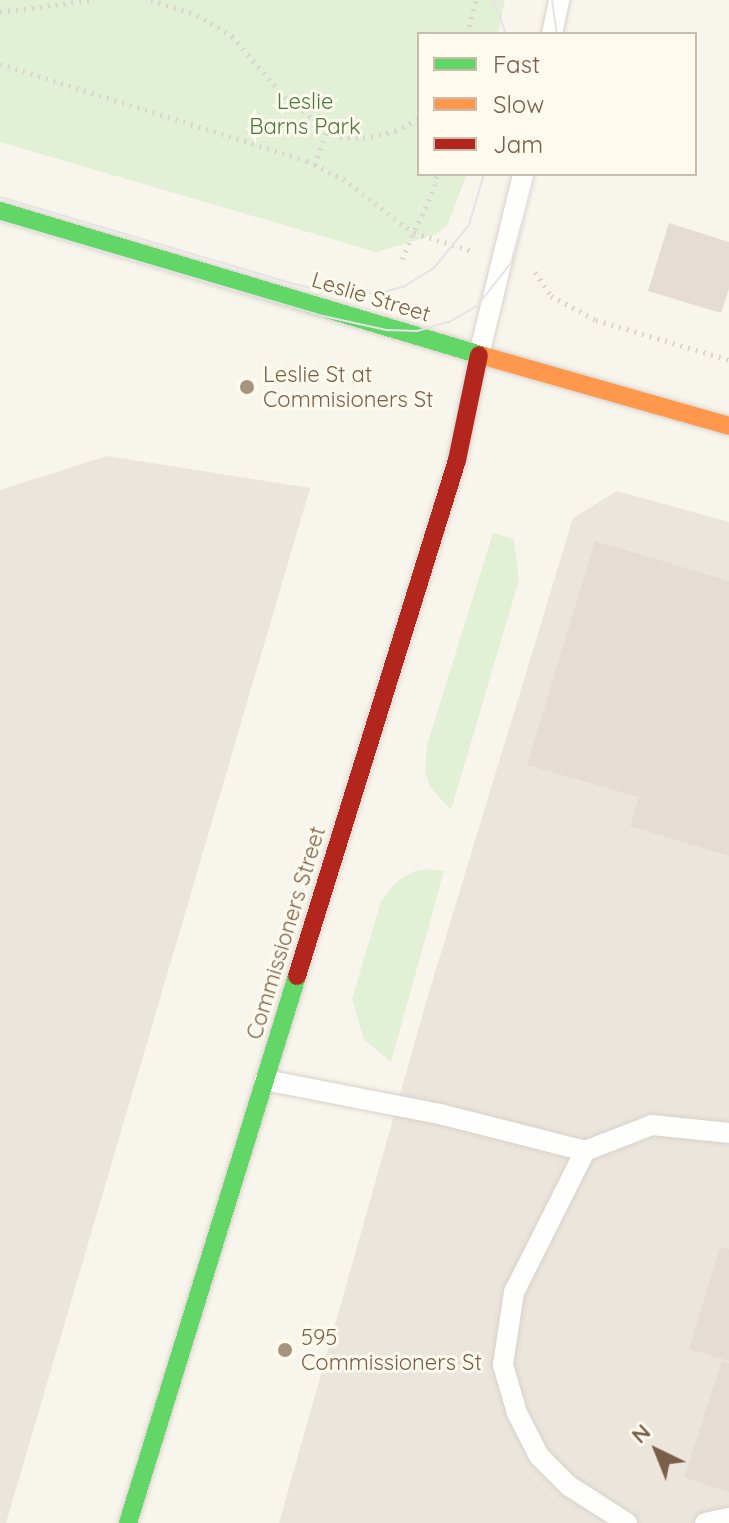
<!DOCTYPE html>
<style>
body{margin:0}
#map{position:relative;width:729px;height:1523px;overflow:hidden;background:#f8f5ec;font-family:Quicksand,sans-serif}
div>[style]{position:absolute}
.industrial>*{inset:0;background:#ebe5dc}
.green>*{inset:0;background:#e2f1d5}
.building>*{inset:0;background:#e5ddd3}
.path>*{height:5px;margin-top:-2.5px;transform-origin:0;background:repeating-linear-gradient(90deg,#dcd5cd 0 2px,transparent 0 8px)}
.roads{filter:drop-shadow(0 0 2px #d7d2ca) drop-shadow(0 0 2px #d7d2ca)}
.lane>*{height:20px;margin:-10px;padding:0 10px;transform-origin:10px;border-radius:10px;background:#fefefc}
.fast>*{height:18px;margin:-9px;padding:0 9px;transform-origin:9px;border-radius:9px;background:#63d668}
.slow>*{height:18px;margin:-9px;padding:0 9px;transform-origin:9px;border-radius:9px;background:#ff974d}
.jam>*{height:18px;margin:-9px;padding:0 9px;transform-origin:9px;border-radius:9px;background:#b3261e}
.tram>*{height:2px;margin:-1px;padding:0 1px;transform-origin:1px;border-radius:1px;background:#e6e2e6}
.dots>*{width:22px;height:22px;translate:-50% -50%;box-sizing:border-box;border:4px solid #fffaee;border-radius:50%}
span{translate:-50% -50%;white-space:nowrap;text-align:center;line-height:1.15;-webkit-text-stroke:6px #fffaee;paint-order:stroke}
.park-label{font-size:22px;color:#487b3c}
.street-label{font-size:22px;color:#7a5f48}
.poi-label{font-size:22px;color:#7a5f48}
.left{translate:0 -50%;text-align:left}
.legend{position:absolute;left:417px;top:32px;width:280px;height:144px;box-sizing:border-box;background:#fffaee;border:2px solid #cabcac;margin:0;padding:10px 14px;list-style:none;font-size:24px;color:#7a5f48}
.legend li{display:flex;align-items:center;gap:16px;height:40px}
.legend b{width:40px;border:2px solid #cabcac}
.north{position:absolute;left:617px;top:1411px;width:80px;height:80px;-webkit-text-stroke:6px #fffaee;paint-order:stroke;rotate:317deg;font-size:22px;font-weight:700;line-height:32px;text-align:center;color:#7a5f48}
.north::after{content:'';display:block;margin:auto;width:28px;height:36px;background:#7a5f48;clip-path:polygon(50% 0,100% 100%,50% 72%,0 100%)}
</style>
<div id="map">
<div class="industrial">
<div style="clip-path:polygon(107px 456px,310px 488px,6px 1523px,0 1523px,0 490px)"></div>
<div style="clip-path:polygon(617px 491px,729px 522px,729px 1523px,279px 1523px,427px 999px,573px 518px)"></div>
</div>
<div class="green">
<div style="clip-path:polygon(0 0,505px 0,498px 34px,419px 34px,419px 174px,467px 174px,447px 226px,434px 235px,376px 252px,0 142px)"></div>
<div style="clip-path:polygon(493px 533px,514px 539px,519px 580px,451px 810px,430px 787px,425px 771px,427px 745px)"></div>
<div style="clip-path:polygon(427px 869px,444px 871px,391px 1062px,364px 1040px,352px 999px,381px 901px,395px 883px,412px 872px)"></div>
</div>
<div class="building">
<div style="clip-path:polygon(669px 223px,729px 242px,729px 289px,721px 313px,648px 291px)"></div>
<div style="clip-path:polygon(595px 541px,729px 581px,729px 856px,630px 826px,639px 797px,527px 765px)"></div>
<div style="clip-path:polygon(720px 1247px,729px 1249px,729px 1361px,689px 1349px)"></div>
<div style="clip-path:polygon(722px 1361px,729px 1363px,729px 1492px,684px 1477px)"></div>
</div>
<div class="path">
<div style="left:151px;top:0;width:48px;rotate:18.1deg"></div>
<div style="left:197px;top:15px;width:41px;rotate:31deg"></div>
<div style="left:232px;top:36px;width:87px;rotate:49.2deg"></div>
<div style="left:289px;top:102px;width:62px;rotate:34.5deg"></div>
<div style="left:340px;top:137px;width:23px;rotate:2deg"></div>
<div style="left:363px;top:138px;width:33px;rotate:-12deg"></div>
<div style="left:395px;top:131px;width:27px;rotate:-27deg"></div>
<div style="left:0;top:12px;width:92px;rotate:-7.5deg"></div>
<div style="left:467px;top:34px;width:35px;rotate:-75deg"></div>
<div style="left:0;top:64px;width:322px;rotate:17.5deg"></div>
<div style="left:307px;top:161px;width:40px;rotate:26.6deg"></div>
<div style="left:343px;top:179px;width:89px;rotate:37.3deg"></div>
<div style="left:414px;top:233px;width:62px;rotate:17deg"></div>
<div style="left:315px;top:165px;width:36px;rotate:-71deg"></div>
<div style="left:402px;top:259px;width:80px;rotate:-65.7deg"></div>
<div style="left:435px;top:186px;width:12px;rotate:-81deg"></div>
<div style="left:535px;top:272px;width:29px;rotate:56deg"></div>
<div style="left:551px;top:296px;width:51px;rotate:28.1deg"></div>
<div style="left:596px;top:320px;width:139px;rotate:16.7deg"></div>
</div>
<div class="roads">
<div class="lane">
<div style="left:552px;top:34px;width:35px;rotate:-78deg"></div>
<div style="left:479px;top:355px;width:186px;rotate:-76.3deg"></div>
<div style="left:265px;top:1080px;width:178px;rotate:11deg"></div>
<div style="left:440px;top:1114px;width:150px;rotate:14.3deg"></div>
<div style="left:585px;top:1151px;width:72px;rotate:-21.2deg"></div>
<div style="left:652px;top:1125px;width:77px;rotate:5.9deg"></div>
<div style="left:585px;top:1151px;width:158px;rotate:116.7deg"></div>
<div style="left:514px;top:1292px;width:74px;rotate:98.6deg"></div>
<div style="left:503px;top:1365px;width:50px;rotate:73.7deg"></div>
<div style="left:517px;top:1413px;width:48px;rotate:62.9deg"></div>
<div style="left:539px;top:1456px;width:42px;rotate:45deg"></div>
<div style="left:569px;top:1486px;width:69px;rotate:32.5deg"></div>
<div style="left:705px;top:1523px;width:25px;rotate:-12deg"></div>
</div>
<div class="fast">
<div style="left:0;top:211px;width:505px;rotate:16.68deg"></div>
<div style="left:128px;top:1523px;width:573px;rotate:-72.83deg"></div>
</div>
<div class="slow">
<div style="left:484px;top:356px;width:255px;rotate:15.9deg"></div>
</div>
<div class="jam">
<div style="left:297px;top:976px;width:540px;rotate:-72.77deg"></div>
<div style="left:457px;top:460px;width:107px;rotate:-78.2deg"></div>
</div>
</div>
<div class="tram">
<div style="left:493px;top:0;width:36px;rotate:69deg"></div>
<div style="left:552px;top:0;width:34px;rotate:82deg"></div>
<div style="left:0;top:197px;width:302px;rotate:16.5deg"></div>
<div style="left:290px;top:283px;width:40px;rotate:13deg"></div>
<div style="left:329px;top:292px;width:47px;rotate:2.4deg"></div>
<div style="left:376px;top:294px;width:30px;rotate:-15deg"></div>
<div style="left:405px;top:286px;width:34px;rotate:-32deg"></div>
<div style="left:434px;top:268px;width:55px;rotate:-50.9deg"></div>
<div style="left:469px;top:225px;width:53px;rotate:-73.6deg"></div>
<div style="left:0;top:221px;width:337px;rotate:16.4deg"></div>
<div style="left:323px;top:316px;width:65px;rotate:12.5deg"></div>
<div style="left:386px;top:330px;width:31px;rotate:2deg"></div>
<div style="left:417px;top:331px;width:33px;rotate:-16deg"></div>
<div style="left:449px;top:322px;width:32px;rotate:-30deg"></div>
<div style="left:477px;top:306px;width:55px;rotate:-51.7deg"></div>
<div style="left:511px;top:263px;width:92px;rotate:-74.9deg"></div>
</div>
<div class="dots">
<div style="left:247px;top:387px;background:#a69481"></div>
<div style="left:285px;top:1350px;background:#a69481"></div>
</div>
<div class="park-label">
<span style="left:305px;top:114px">Leslie<br>Barns Park</span>
</div>
<div class="street-label">
<span style="left:371px;top:297px;rotate:17deg">Leslie Street</span>
<span style="left:286px;top:933px;rotate:-73deg">Commissioners Street</span>
</div>
<div class="poi-label">
<span class="left" style="left:263px;top:387px">Leslie St at<br>Commisioners St</span>
<span class="left" style="left:301px;top:1350px">595<br>Commissioners St</span>
</div>
<ul class="legend">
<li><b style="height:10px;background:#63d668"></b>Fast</li>
<li><b style="height:10px;background:#ff974d"></b>Slow</li>
<li><b style="height:10px;background:#b3261e"></b>Jam</li>
</ul>
<div class="north">N</div>
</div>
